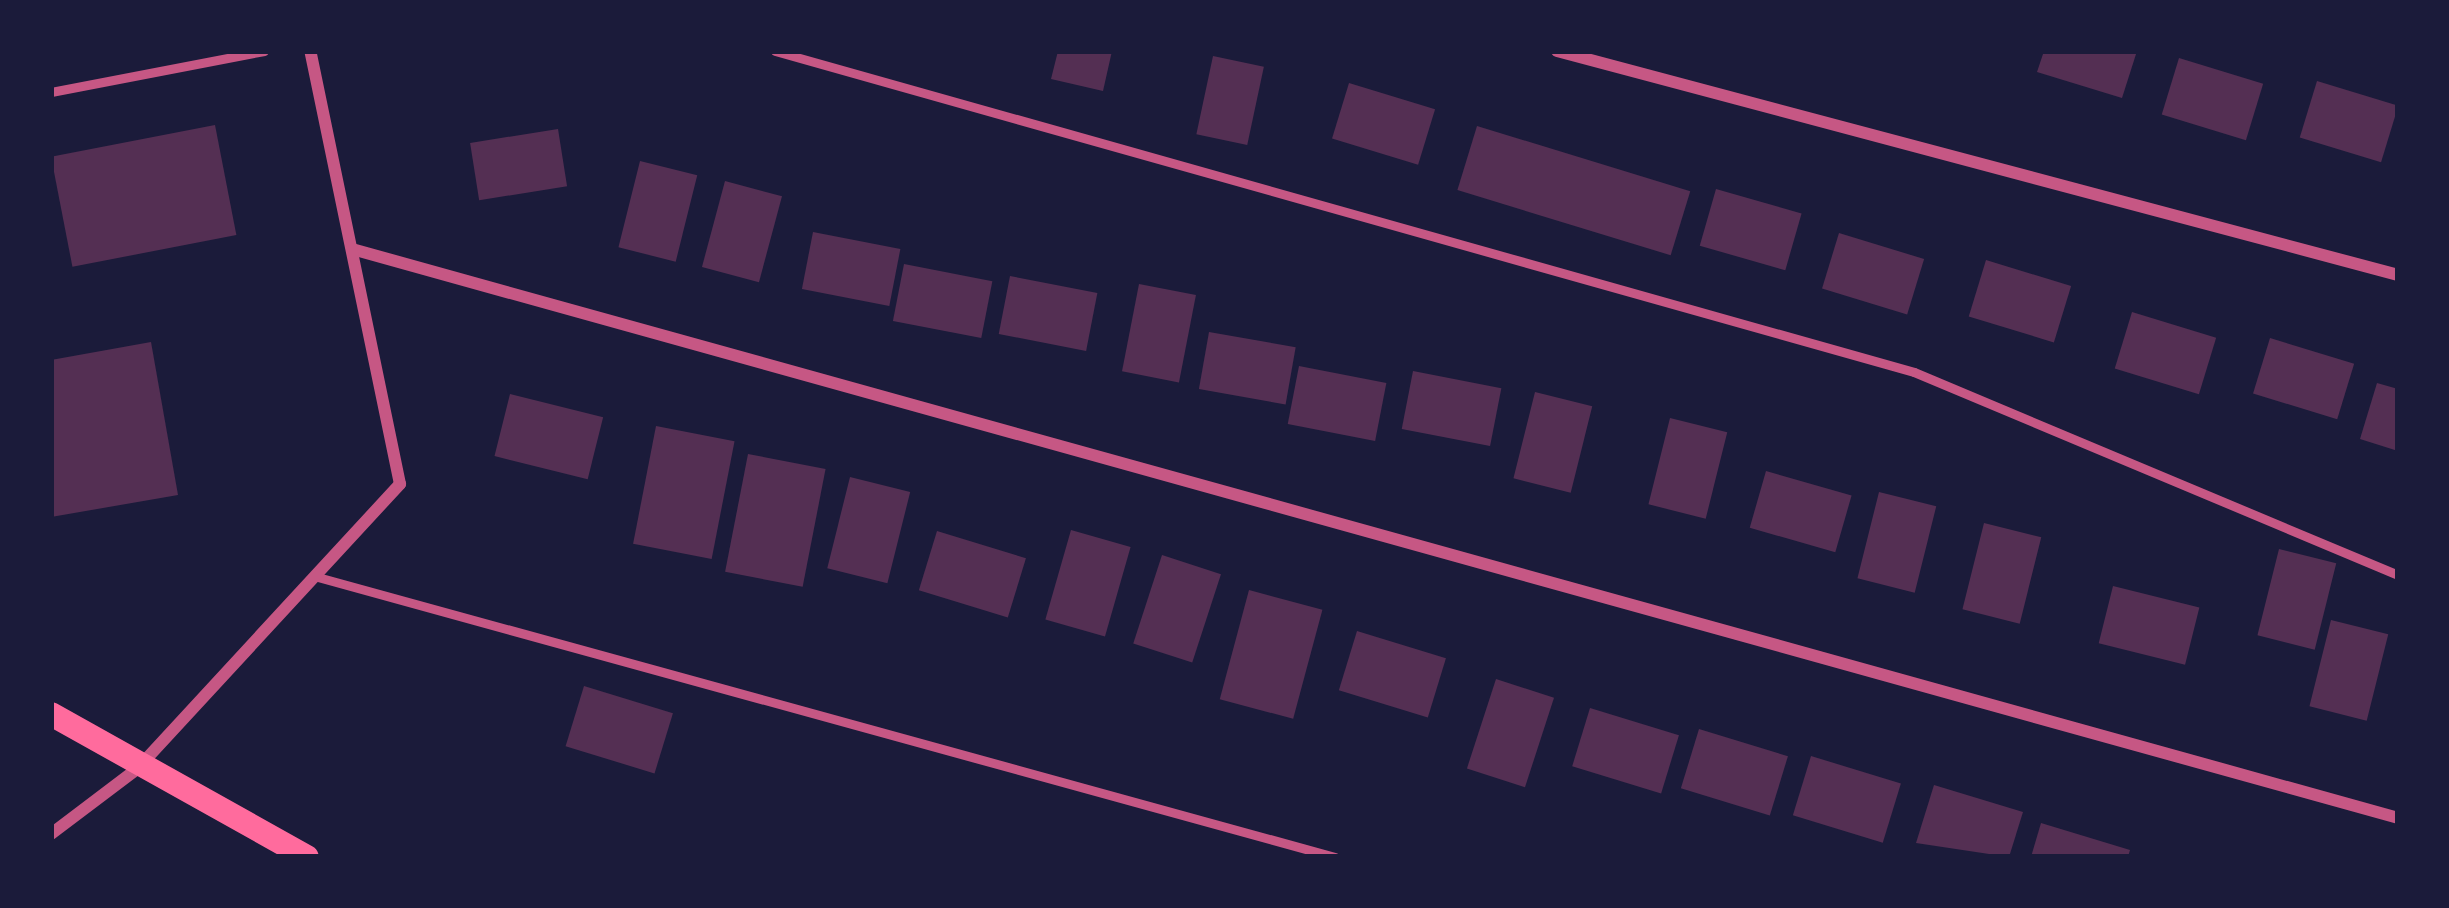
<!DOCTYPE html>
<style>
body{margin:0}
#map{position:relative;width:2449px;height:908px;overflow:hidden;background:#1b1b3a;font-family:Ubuntu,sans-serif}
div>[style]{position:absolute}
.building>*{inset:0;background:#542f53;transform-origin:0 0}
.service>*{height:9px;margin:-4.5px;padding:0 4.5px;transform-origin:4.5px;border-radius:4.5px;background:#c65784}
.minor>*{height:12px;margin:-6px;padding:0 6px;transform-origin:6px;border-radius:6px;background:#c65784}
.secondary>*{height:24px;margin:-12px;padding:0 12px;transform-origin:12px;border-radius:12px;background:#ff6b9d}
span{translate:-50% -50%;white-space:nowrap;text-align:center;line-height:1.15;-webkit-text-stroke:10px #1b1b3a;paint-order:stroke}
.frame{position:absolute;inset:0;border:54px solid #1b1b3a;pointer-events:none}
</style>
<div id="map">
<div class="building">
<div style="clip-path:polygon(1058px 51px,1112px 51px,1103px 91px,1051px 79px)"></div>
<div style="clip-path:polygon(2044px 51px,2137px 51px,2122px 98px,2037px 72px)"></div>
<div style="left:1213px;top:56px;width:52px;height:80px;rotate:12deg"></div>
<div style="left:2179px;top:58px;width:88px;height:59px;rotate:17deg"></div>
<div style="left:2317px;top:81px;width:85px;height:59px;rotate:17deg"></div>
<div style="left:1349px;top:83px;width:90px;height:58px;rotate:17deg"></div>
<div style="left:215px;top:125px;width:112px;height:167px;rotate:79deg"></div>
<div style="left:1477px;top:126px;width:223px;height:67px;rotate:17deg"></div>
<div style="left:558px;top:129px;width:58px;height:89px;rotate:81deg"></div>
<div style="left:640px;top:161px;width:59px;height:89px;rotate:14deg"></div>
<div style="left:725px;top:181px;width:59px;height:89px;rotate:15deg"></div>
<div style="left:1716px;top:189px;width:89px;height:59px;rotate:16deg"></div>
<div style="left:813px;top:232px;width:89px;height:58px;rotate:11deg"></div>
<div style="left:1839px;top:233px;width:89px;height:58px;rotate:17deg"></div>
<div style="left:1986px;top:260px;width:89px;height:59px;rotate:17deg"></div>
<div style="left:904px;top:264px;width:90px;height:58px;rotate:11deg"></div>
<div style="left:1010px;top:276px;width:89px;height:59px;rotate:11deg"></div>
<div style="left:1139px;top:284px;width:58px;height:89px;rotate:11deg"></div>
<div style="left:2132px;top:312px;width:88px;height:59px;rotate:17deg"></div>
<div style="left:1209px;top:332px;width:88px;height:58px;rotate:10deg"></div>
<div style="left:2270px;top:338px;width:88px;height:58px;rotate:17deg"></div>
<div style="clip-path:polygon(151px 342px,178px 495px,51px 517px,51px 360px)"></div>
<div style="left:1299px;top:366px;width:89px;height:59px;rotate:11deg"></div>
<div style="left:1413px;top:371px;width:90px;height:59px;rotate:11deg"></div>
<div style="clip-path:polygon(2377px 383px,2398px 389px,2398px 451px,2360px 439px)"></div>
<div style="left:1535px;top:392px;width:59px;height:89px;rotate:14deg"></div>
<div style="left:510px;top:394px;width:96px;height:64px;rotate:14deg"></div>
<div style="left:1670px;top:418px;width:59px;height:89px;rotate:14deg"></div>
<div style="left:656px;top:426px;width:80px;height:120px;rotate:11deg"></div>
<div style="left:748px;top:454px;width:79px;height:120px;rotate:11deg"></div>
<div style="left:1766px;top:471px;width:89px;height:59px;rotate:16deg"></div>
<div style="left:850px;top:477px;width:62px;height:94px;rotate:14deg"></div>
<div style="left:1879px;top:492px;width:59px;height:89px;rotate:14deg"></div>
<div style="left:1984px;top:523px;width:59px;height:89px;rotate:14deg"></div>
<div style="left:1071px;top:530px;width:62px;height:93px;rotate:16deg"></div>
<div style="left:937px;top:531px;width:93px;height:62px;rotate:17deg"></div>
<div style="left:2279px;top:549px;width:59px;height:89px;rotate:14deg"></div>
<div style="left:1162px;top:555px;width:62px;height:93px;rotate:18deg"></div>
<div style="left:2113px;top:586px;width:89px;height:59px;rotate:14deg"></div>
<div style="left:1249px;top:590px;width:76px;height:113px;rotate:15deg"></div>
<div style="left:2331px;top:620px;width:59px;height:89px;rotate:14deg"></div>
<div style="left:1357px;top:631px;width:93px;height:62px;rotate:17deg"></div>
<div style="left:1496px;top:679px;width:61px;height:94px;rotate:18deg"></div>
<div style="left:584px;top:686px;width:93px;height:63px;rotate:17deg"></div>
<div style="left:1590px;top:708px;width:93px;height:61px;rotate:17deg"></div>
<div style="left:1699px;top:729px;width:93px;height:62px;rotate:17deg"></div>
<div style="left:1811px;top:756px;width:94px;height:62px;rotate:17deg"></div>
<div style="clip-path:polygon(1934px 785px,2023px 812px,2009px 857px,1916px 843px)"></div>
<div style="clip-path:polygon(2041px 823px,2130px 850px,2128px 857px,2031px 857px)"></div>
</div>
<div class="service">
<div style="left:775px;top:51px;width:1183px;rotate:15.74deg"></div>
<div style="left:1914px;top:372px;width:525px;rotate:22.75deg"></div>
<div style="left:51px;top:92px;width:217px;rotate:-10.9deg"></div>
<div style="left:314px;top:576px;width:1059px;rotate:15.39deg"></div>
</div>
<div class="minor">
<div style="left:1557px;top:51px;width:870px;rotate:14.91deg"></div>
<div style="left:352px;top:249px;width:2124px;rotate:15.54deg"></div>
<div style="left:51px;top:834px;width:108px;rotate:-37.1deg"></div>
<div style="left:137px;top:769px;width:388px;rotate:-47.3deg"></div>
<div style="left:400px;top:484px;width:442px;rotate:-101.7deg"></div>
</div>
<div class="secondary">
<div style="left:51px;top:714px;width:293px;rotate:29.2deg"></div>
</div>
<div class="frame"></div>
</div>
